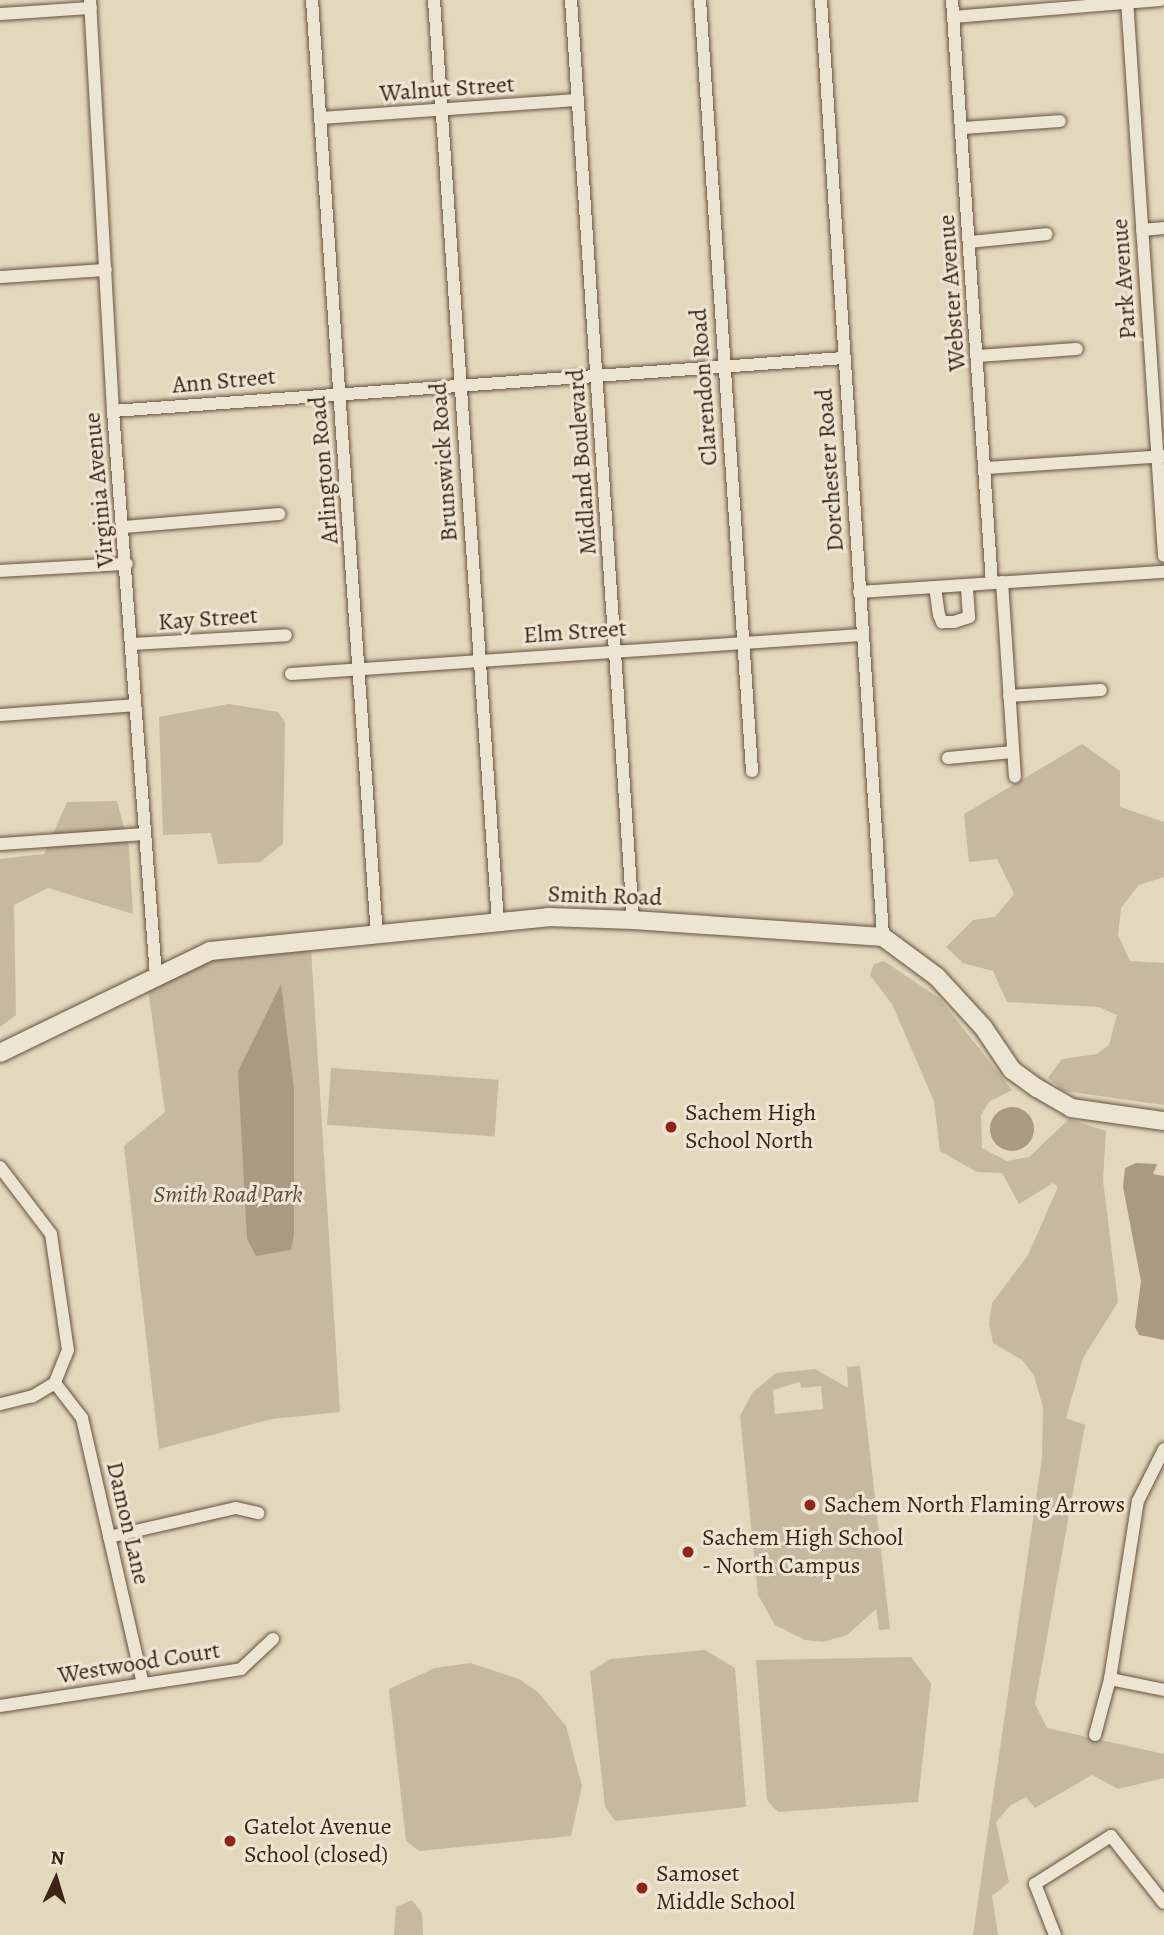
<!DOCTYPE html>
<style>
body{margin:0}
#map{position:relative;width:1164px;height:1935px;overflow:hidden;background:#e3d7bc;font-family:Alegreya,serif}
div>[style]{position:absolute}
.green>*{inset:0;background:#c7b9a0;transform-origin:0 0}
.water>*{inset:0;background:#aa9a83}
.round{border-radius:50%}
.roads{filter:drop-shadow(0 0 2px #66523f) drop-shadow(0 0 2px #66523f)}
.street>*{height:12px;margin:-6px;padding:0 6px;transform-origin:6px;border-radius:6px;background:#ede5d3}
.secondary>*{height:18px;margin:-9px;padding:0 9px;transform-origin:9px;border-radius:9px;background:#ede5d3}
.dots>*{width:19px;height:19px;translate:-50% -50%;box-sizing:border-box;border:4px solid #ede5d3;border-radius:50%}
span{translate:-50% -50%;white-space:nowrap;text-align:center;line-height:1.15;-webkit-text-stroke:6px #ede5d3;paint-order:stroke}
.street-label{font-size:24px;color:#3c2515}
.poi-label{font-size:24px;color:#3c2515}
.left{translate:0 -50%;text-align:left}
.park-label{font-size:24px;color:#5f4a38;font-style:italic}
.north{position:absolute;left:21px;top:1844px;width:70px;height:70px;-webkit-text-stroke:5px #ede5d3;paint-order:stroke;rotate:4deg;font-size:19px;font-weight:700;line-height:28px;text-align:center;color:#3c2515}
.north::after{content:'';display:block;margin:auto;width:24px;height:32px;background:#3c2515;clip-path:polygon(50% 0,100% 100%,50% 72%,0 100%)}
</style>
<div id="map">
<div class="green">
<div style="clip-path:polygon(229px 704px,278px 712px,285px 722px,283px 844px,260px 862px,218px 864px,211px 833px,163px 835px,159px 717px)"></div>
<div style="clip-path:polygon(1082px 744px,1120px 771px,1120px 807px,1164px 822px,1164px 877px,1139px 885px,1121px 908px,1118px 935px,1130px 961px,1164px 963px,1164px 1105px,1064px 1091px,1048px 1078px,1062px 1059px,1097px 1054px,1109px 1045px,1117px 1015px,1099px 1007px,1007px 1002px,993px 971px,963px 963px,946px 947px,973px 920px,995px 917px,1014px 894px,997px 859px,969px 862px,964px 814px)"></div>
<div style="clip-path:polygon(117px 801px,129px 847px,133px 914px,48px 888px,14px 905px,16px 1015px,0 1027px,0 859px,44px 854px,67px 802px)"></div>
<div style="clip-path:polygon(311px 949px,340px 1412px,272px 1419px,159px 1449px,124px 1146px,165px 1112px,148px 988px,220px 956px)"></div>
<div style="clip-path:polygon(884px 961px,939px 998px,1012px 1090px,989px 1102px,981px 1115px,982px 1148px,1007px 1161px,1029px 1157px,1069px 1119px,1106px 1131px,1103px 1180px,1118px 1302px,1083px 1358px,1066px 1418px,1085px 1425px,1035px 1704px,1047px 1728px,1164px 1754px,1164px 1778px,1118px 1789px,1092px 1775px,1035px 1808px,1026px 1797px,1011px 1805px,996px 1822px,1009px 1882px,992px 1896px,998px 1935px,973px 1935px,1042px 1458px,1043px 1408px,1034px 1375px,1022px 1360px,993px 1343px,989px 1324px,992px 1303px,1028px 1255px,1058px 1187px,1053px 1183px,1019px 1204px,1002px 1173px,977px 1172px,940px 1151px,934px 1101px,892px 1004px,870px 975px,874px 964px)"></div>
<div style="left:331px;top:1068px;width:168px;height:57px;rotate:4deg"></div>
<div style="clip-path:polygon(evenodd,860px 1366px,890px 1629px,879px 1630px,876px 1609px,847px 1635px,823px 1642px,805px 1640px,775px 1625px,758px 1595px,740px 1416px,753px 1392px,776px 1373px,815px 1369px,848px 1388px,847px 1367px,860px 1366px,800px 1382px,801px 1388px,821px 1386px,823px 1409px,775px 1414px,773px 1390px,800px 1382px)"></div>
<div style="clip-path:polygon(705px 1650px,735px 1668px,746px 1807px,615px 1821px,605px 1807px,590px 1672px,610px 1659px)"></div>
<div style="clip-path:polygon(911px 1657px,931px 1683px,918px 1802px,778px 1812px,767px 1800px,756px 1660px)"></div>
<div style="clip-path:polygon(470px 1663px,519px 1679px,538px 1692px,566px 1726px,582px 1786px,571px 1836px,419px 1851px,406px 1841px,389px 1689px,435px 1668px)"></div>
<div style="clip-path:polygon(412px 1900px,422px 1913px,423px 1935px,394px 1935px,396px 1907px)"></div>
</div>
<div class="water">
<div style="clip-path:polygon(281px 984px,294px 1089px,294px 1235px,291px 1250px,256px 1256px,247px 1239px,238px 1071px)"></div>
<div class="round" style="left:990px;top:1107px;width:44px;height:44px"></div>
<div style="clip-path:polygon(1136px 1163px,1157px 1164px,1153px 1174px,1164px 1176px,1164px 1340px,1139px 1335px,1135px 1327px,1141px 1281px,1123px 1187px,1125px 1168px)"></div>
</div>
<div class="roads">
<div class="street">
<div style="left:90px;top:0;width:412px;rotate:86.8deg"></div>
<div style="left:113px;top:411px;width:567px;rotate:85.65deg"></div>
<div style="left:312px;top:0;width:938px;rotate:86.03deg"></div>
<div style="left:434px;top:0;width:924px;rotate:86.03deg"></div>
<div style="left:571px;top:0;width:922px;rotate:86.14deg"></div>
<div style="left:700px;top:0;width:773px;rotate:86.14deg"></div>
<div style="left:821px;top:0;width:939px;rotate:86.21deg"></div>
<div style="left:952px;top:0;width:584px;rotate:86.08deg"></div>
<div style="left:1127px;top:0;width:557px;rotate:86.19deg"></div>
<div style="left:0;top:14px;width:91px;rotate:-3.8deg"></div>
<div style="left:953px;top:17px;width:208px;rotate:-4.7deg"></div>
<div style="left:320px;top:118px;width:258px;rotate:-4deg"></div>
<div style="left:963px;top:128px;width:97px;rotate:-4.1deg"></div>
<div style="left:1142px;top:230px;width:22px;rotate:-5deg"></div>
<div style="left:970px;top:242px;width:77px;rotate:-5.9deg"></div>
<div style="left:0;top:277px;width:106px;rotate:-3.8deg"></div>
<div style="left:977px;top:356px;width:100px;rotate:-4deg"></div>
<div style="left:113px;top:411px;width:733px;rotate:-4.15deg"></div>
<div style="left:985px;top:468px;width:179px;rotate:-3.8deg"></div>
<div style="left:124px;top:527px;width:156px;rotate:-4.8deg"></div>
<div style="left:0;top:571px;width:127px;rotate:-3.2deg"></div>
<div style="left:1002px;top:582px;width:195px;rotate:86.2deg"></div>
<div style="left:935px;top:587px;width:28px;rotate:82deg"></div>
<div style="left:939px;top:615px;width:8px;rotate:67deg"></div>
<div style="left:942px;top:622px;width:12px"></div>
<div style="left:954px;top:622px;width:16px;rotate:-18deg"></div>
<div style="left:969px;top:617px;width:32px;rotate:-94deg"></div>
<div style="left:859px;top:592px;width:306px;rotate:-3.8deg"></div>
<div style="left:132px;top:644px;width:154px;rotate:-3.3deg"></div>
<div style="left:291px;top:674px;width:571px;rotate:-3.91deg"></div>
<div style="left:1009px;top:696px;width:92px;rotate:-3.7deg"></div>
<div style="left:0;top:715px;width:135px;rotate:-4.2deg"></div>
<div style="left:948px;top:758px;width:65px;rotate:-5.3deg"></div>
<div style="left:0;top:844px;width:142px;rotate:-4deg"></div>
<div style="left:0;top:1167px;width:84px;rotate:52.7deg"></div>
<div style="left:51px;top:1234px;width:117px;rotate:81.7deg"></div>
<div style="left:68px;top:1350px;width:35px;rotate:112deg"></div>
<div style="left:55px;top:1383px;width:26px;rotate:149deg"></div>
<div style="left:33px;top:1396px;width:34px;rotate:166deg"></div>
<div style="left:55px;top:1383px;width:44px;rotate:52.4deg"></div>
<div style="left:82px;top:1418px;width:270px;rotate:77.1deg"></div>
<div style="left:109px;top:1537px;width:130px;rotate:-12.9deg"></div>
<div style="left:236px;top:1508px;width:23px;rotate:13deg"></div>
<div style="left:1110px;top:1679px;width:55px;rotate:11.5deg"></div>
<div style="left:0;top:1706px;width:244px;rotate:-8.7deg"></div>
<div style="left:241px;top:1669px;width:44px;rotate:-43.2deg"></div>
<div style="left:1095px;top:1735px;width:58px;rotate:-75deg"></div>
<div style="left:1110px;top:1679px;width:180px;rotate:-81.1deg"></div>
<div style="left:1138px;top:1501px;width:58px;rotate:-63.4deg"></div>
<div style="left:1055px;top:1935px;width:55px;rotate:-111.4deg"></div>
<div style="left:1035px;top:1884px;width:90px;rotate:-32.3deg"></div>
<div style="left:1111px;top:1836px;width:85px;rotate:51.7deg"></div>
</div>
<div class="secondary">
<div style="left:0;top:1053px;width:233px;rotate:-25.9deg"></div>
<div style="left:210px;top:951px;width:340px;rotate:-5.7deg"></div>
<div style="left:548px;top:917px;width:85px;rotate:2deg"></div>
<div style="left:633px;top:920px;width:251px;rotate:3.9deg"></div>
<div style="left:883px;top:937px;width:67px;rotate:36.5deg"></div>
<div style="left:937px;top:977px;width:68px;rotate:47.4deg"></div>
<div style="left:983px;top:1027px;width:52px;rotate:56deg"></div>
<div style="left:1012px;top:1070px;width:31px;rotate:36deg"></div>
<div style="left:1037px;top:1088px;width:39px;rotate:30deg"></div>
<div style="left:1071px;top:1108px;width:94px;rotate:8deg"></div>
</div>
</div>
<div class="dots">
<div style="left:671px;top:1127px;background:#8f2418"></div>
<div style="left:810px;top:1505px;background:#8f2418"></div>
<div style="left:688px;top:1552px;background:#8f2418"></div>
<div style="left:230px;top:1841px;background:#8f2418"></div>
<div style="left:642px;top:1888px;background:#8f2418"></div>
</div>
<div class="street-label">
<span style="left:447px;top:89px;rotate:-4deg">Walnut Street</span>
<span style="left:1124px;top:279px;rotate:-94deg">Park Avenue</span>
<span style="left:952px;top:293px;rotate:-94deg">Webster Avenue</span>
<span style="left:224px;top:381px;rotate:-5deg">Ann Street</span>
<span style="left:704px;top:387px;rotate:-94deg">Clarendon Road</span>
<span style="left:444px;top:462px;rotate:-94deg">Brunswick Road</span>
<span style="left:582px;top:462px;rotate:-94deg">Midland Boulevard</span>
<span style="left:324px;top:470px;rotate:-95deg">Arlington Road</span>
<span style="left:830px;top:470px;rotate:-94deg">Dorchester Road</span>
<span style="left:99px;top:490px;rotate:-95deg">Virginia Avenue</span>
<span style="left:208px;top:619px;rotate:-4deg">Kay Street</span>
<span style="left:575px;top:632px;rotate:-4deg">Elm Street</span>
<span style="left:605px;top:896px;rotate:2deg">Smith Road</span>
<span style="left:128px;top:1523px;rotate:77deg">Damon Lane</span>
<span style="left:139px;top:1663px;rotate:-9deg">Westwood Court</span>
</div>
<div class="poi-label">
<span class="left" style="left:685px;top:1127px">Sachem High<br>School North</span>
<span class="left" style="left:824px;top:1505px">Sachem North Flaming Arrows</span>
<span class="left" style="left:702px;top:1552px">Sachem High School<br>- North Campus</span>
<span class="left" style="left:244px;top:1841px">Gatelot Avenue<br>School (closed)</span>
<span class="left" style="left:656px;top:1888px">Samoset<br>Middle School</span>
</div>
<div class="park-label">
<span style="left:228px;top:1195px">Smith Road Park</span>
</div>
<div class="north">N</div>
</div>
